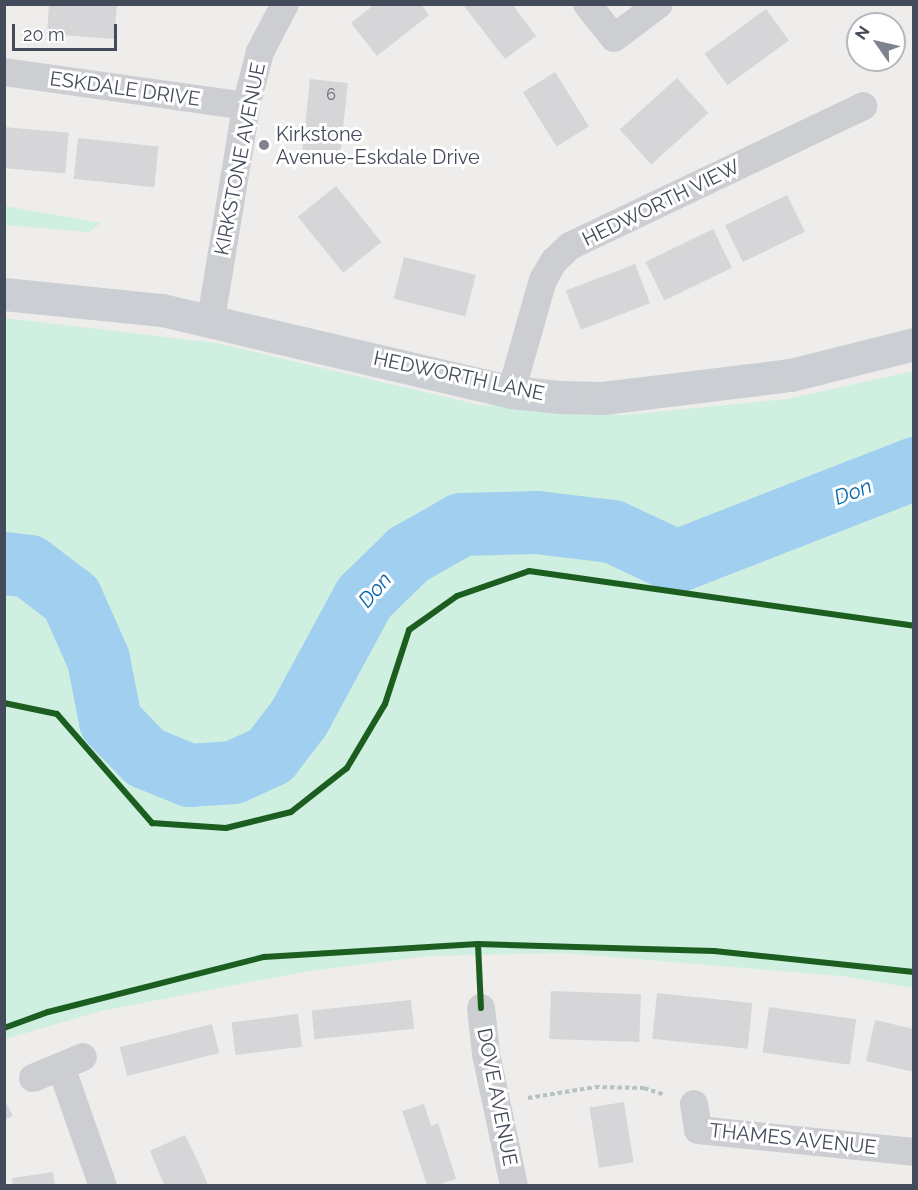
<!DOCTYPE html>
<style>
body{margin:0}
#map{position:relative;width:918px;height:1190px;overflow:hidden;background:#eeedec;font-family:Raleway,sans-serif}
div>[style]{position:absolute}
.green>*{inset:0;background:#cfefe1}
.river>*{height:63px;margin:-31.5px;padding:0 31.5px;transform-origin:31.5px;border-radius:31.5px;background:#a1cfef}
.building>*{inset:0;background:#d6d6d8;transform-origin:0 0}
.path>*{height:4px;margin-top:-2px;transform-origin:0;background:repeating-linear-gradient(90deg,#b6c3c2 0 4.5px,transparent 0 7.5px)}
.street>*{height:28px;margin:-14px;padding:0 14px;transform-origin:14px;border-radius:14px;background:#ccced2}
.secondary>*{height:33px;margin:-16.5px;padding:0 16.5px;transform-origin:16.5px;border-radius:16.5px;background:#cbced2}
.cycleway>*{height:6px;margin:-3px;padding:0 3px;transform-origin:3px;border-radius:3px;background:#1b5e20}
.dots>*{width:16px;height:16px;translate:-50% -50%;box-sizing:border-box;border:3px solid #fff;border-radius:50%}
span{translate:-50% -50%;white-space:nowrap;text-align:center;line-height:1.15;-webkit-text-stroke:6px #fff;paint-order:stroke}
.number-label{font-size:16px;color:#696e7b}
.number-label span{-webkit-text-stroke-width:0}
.street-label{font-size:20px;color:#434a5a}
.poi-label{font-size:20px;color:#434a5a}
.left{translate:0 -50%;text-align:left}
.water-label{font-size:21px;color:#0566ab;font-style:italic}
.frame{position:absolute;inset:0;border:6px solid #434a5a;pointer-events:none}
.north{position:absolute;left:846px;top:12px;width:60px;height:60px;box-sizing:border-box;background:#fff;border:2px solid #b4b7bd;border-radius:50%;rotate:304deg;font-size:16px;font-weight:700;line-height:24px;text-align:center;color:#434a5a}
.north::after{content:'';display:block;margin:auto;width:21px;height:27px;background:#7f838d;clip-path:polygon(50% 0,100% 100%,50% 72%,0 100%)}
.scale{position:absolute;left:12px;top:24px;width:105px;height:27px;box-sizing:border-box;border:3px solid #434a5a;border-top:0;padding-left:8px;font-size:18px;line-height:21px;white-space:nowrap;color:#434a5a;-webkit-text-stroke:4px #fff;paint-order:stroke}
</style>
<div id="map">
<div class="green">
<div style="clip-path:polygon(4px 206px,5px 206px,101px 223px,89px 232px,5px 225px)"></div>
<div style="clip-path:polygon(5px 318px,216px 343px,480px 405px,624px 415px,788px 399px,913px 371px,913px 988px,842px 976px,564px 953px,428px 956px,303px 972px,101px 1011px,5px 1039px)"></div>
</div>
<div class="river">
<div style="left:4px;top:563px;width:25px;rotate:7deg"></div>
<div style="left:29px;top:566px;width:53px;rotate:37.3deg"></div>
<div style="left:71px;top:598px;width:67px;rotate:66.1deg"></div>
<div style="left:98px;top:659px;width:63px;rotate:79deg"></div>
<div style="left:110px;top:721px;width:50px;rotate:45.8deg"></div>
<div style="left:145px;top:757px;width:48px;rotate:22.2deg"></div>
<div style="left:189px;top:775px;width:44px;rotate:-3.9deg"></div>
<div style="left:233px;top:772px;width:41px;rotate:-24.7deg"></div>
<div style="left:270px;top:755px;width:48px;rotate:-52.7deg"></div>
<div style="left:299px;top:717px;width:136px;rotate:-61.6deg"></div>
<div style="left:364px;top:597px;width:62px;rotate:-44.3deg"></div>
<div style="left:408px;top:554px;width:61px;rotate:-29.5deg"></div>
<div style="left:461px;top:524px;width:75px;rotate:-1.5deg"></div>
<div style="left:536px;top:522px;width:77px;rotate:6.8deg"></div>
<div style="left:612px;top:531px;width:71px;rotate:25.1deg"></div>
<div style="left:676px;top:561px;width:256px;rotate:-21.3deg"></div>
</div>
<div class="building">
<div style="clip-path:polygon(49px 4px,117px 4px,114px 39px,47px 34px)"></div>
<div style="clip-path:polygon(375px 4px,421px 4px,429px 15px,377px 56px,351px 23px)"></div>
<div style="clip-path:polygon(512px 4px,536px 36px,505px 59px,464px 6px)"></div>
<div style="left:766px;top:9px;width:39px;height:76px;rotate:54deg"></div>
<div style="left:555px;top:72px;width:64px;height:38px;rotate:58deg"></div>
<div style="left:677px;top:78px;width:47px;height:77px;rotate:48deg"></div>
<div style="left:310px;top:79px;width:38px;height:75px;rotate:6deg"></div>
<div style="left:4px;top:127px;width:65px;height:41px;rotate:5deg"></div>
<div style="left:78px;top:138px;width:81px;height:41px;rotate:6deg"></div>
<div style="left:336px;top:186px;width:72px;height:49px;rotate:51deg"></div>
<div style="left:787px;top:195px;width:41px;height:69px;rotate:64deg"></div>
<div style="left:713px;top:229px;width:43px;height:75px;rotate:64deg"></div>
<div style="left:404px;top:257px;width:74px;height:43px;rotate:14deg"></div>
<div style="left:635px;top:264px;width:42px;height:74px;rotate:69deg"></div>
<div style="left:551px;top:991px;width:90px;height:48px;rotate:2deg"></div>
<div style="left:657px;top:993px;width:96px;height:46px;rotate:6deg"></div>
<div style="left:411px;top:1000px;width:29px;height:100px;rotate:84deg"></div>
<div style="left:769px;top:1007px;width:88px;height:46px;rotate:8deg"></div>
<div style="left:298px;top:1014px;width:33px;height:67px;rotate:83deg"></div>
<div style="clip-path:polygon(875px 1020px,914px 1029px,914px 1072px,866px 1061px)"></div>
<div style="left:212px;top:1024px;width:30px;height:95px;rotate:76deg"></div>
<div style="clip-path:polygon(4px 1099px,13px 1116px,4px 1120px)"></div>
<div style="left:624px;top:1102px;width:61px;height:35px;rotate:81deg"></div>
<div style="clip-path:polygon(424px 1104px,431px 1126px,438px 1123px,456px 1179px,437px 1185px,427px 1185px,402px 1111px)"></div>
<div style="clip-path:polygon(185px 1135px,200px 1166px,208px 1185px,165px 1185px,163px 1182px,150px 1151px)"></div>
<div style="clip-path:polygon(53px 1172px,55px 1185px,13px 1185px,12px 1178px)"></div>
</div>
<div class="path">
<div style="left:528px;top:1098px;width:68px;rotate:-9.3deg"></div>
<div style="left:595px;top:1087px;width:49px;rotate:1.2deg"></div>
<div style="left:644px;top:1088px;width:22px;rotate:18deg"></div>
</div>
<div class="street">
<div style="left:587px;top:4px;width:43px;rotate:51.5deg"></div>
<div style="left:614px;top:38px;width:56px;rotate:-37.1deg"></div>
<div style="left:4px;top:72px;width:244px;rotate:8deg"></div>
<div style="left:211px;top:319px;width:220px;rotate:-80.6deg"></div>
<div style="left:247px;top:102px;width:52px;rotate:-75.4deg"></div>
<div style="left:260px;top:52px;width:54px;rotate:-62.5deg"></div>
<div style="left:511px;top:392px;width:116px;rotate:-74.1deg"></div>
<div style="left:543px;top:280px;width:22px;rotate:-60deg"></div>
<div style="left:554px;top:261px;width:22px;rotate:-43deg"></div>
<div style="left:570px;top:246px;width:325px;rotate:-25.5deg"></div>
<div style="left:481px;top:1008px;width:46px;rotate:83.8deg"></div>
<div style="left:486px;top:1054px;width:135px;rotate:78deg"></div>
<div style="left:61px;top:1067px;width:126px;rotate:70.6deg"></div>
<div style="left:33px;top:1078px;width:54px;rotate:-22.8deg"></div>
<div style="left:694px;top:1104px;width:26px;rotate:81deg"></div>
<div style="left:698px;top:1130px;width:217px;rotate:5.8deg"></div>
</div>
<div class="secondary">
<div style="left:4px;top:294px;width:159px;rotate:5.8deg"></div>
<div style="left:162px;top:310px;width:359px;rotate:13.2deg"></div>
<div style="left:511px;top:392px;width:48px;rotate:5.9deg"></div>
<div style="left:559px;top:397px;width:44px;rotate:1.3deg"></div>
<div style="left:603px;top:398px;width:189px;rotate:-7deg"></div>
<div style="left:791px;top:375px;width:127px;rotate:-14.1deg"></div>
</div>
<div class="cycleway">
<div style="left:4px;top:703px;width:54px;rotate:11.7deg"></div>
<div style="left:57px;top:714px;width:145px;rotate:48.9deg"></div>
<div style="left:152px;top:823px;width:74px;rotate:3.9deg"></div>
<div style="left:226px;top:828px;width:67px;rotate:-13.8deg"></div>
<div style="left:291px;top:812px;width:71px;rotate:-38.2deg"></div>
<div style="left:347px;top:768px;width:74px;rotate:-59.3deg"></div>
<div style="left:385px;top:704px;width:78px;rotate:-72deg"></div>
<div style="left:409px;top:630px;width:59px;rotate:-35.3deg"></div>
<div style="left:457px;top:596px;width:76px;rotate:-19.1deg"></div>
<div style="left:529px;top:571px;width:389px;rotate:8.1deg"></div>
<div style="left:481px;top:1008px;width:64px;rotate:-92.7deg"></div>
<div style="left:478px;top:944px;width:236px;rotate:1.7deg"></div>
<div style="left:714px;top:951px;width:201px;rotate:6deg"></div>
<div style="left:4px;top:1028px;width:47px;rotate:-20deg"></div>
<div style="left:48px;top:1012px;width:223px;rotate:-14.3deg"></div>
<div style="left:264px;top:957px;width:214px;rotate:-3.5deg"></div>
</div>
<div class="dots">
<div style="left:264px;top:145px;background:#7f838d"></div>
</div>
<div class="number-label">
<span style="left:331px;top:95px">6</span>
</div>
<div class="street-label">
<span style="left:125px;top:89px;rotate:8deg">ESKDALE DRIVE</span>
<span style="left:240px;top:159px;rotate:-79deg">KIRKSTONE AVENUE</span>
<span style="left:661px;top:203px;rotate:-26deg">HEDWORTH VIEW</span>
<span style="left:459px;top:376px;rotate:12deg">HEDWORTH LANE</span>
<span style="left:497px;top:1097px;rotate:79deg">DOVE AVENUE</span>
<span style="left:793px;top:1139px;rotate:6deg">THAMES AVENUE</span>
</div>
<div class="poi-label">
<span class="left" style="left:276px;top:146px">Kirkstone<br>Avenue-Eskdale Drive</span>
</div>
<div class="water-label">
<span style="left:853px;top:492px;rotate:-21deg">Don</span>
<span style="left:375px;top:590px;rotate:-49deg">Don</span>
</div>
<div class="frame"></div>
<div class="north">N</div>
<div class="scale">20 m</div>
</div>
